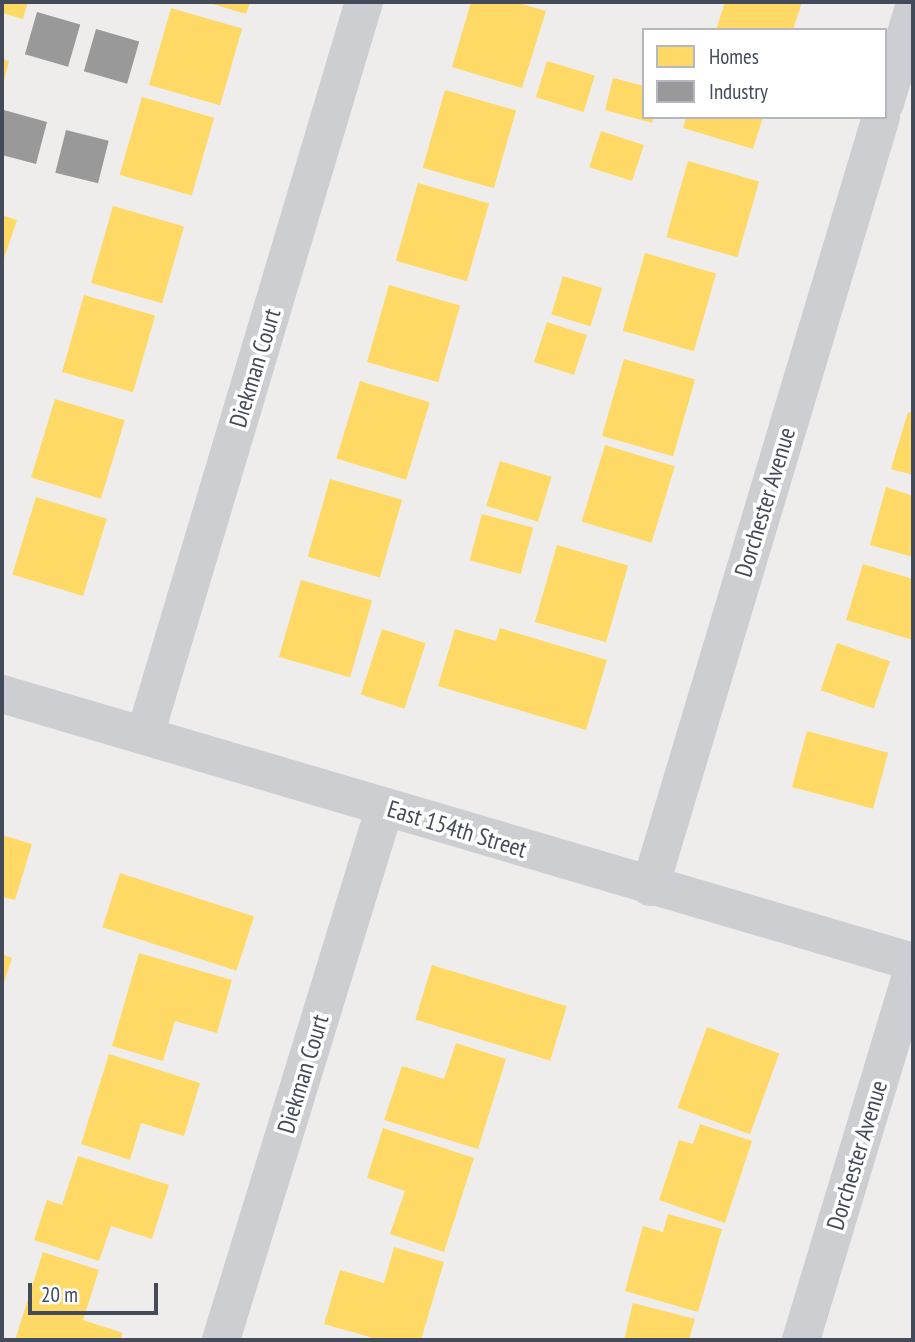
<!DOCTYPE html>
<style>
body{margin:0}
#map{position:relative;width:915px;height:1342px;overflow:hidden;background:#eeedec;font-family:"PT Sans Narrow",sans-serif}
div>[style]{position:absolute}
.homes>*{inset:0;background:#ffd966;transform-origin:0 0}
.industry>*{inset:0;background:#999;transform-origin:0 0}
.minor>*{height:38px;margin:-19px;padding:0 19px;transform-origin:19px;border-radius:19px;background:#ccced2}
.tertiary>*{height:38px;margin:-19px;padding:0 19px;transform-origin:19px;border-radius:19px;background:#ccced2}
span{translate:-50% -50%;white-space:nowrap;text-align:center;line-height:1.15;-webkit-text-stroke:7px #fff;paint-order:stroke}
.street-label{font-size:24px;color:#434b5a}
.frame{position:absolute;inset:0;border:4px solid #434b5a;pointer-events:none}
.legend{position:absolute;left:642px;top:28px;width:245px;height:91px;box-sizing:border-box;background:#fff;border:2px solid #b4b7bd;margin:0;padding:9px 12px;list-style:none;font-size:21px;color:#434b5a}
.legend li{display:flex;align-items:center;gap:14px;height:35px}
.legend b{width:35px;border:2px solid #b4b7bd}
.scale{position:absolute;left:28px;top:1283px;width:130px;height:32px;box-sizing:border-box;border:4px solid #434b5a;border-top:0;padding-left:9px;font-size:21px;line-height:24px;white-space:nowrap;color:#434b5a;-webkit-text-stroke:5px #fff;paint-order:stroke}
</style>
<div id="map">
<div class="homes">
<div style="clip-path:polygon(2px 2px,28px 2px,23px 19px,2px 13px)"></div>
<div style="clip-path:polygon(206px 2px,250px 2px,246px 14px)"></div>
<div style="clip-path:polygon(471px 2px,515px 2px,546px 11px,522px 88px,452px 67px)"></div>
<div style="clip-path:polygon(725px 2px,802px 2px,793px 30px,716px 30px)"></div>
<div style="left:171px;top:8px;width:74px;height:80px;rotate:16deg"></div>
<div style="clip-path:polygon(2px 59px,9px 61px,3px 85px,2px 85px)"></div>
<div style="left:547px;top:61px;width:50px;height:38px;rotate:17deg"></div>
<div style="clip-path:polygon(613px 78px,644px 86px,644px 117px,654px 117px,652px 123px,605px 110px)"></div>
<div style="left:445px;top:90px;width:74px;height:81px;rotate:16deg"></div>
<div style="left:142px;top:97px;width:75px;height:81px;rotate:16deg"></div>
<div style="clip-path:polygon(686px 117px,763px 117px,753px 149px,683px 128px)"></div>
<div style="left:601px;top:131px;width:45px;height:38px;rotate:18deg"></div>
<div style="left:688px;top:161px;width:74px;height:79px;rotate:16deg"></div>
<div style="left:418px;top:183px;width:74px;height:81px;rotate:16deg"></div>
<div style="left:113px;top:206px;width:74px;height:80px;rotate:16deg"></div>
<div style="clip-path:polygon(2px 215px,17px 220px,2px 264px)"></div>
<div style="left:645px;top:253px;width:74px;height:81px;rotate:16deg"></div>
<div style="left:563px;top:276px;width:41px;height:40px;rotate:17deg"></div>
<div style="left:389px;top:285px;width:74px;height:80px;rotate:16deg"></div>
<div style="left:84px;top:295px;width:74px;height:80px;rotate:16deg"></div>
<div style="left:547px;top:322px;width:42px;height:42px;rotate:18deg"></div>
<div style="left:624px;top:359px;width:74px;height:80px;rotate:16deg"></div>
<div style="left:360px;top:381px;width:73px;height:81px;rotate:17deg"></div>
<div style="left:55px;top:399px;width:73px;height:82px;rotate:17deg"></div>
<div style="clip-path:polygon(908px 412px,913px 413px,913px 475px,891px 469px)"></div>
<div style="left:605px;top:445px;width:73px;height:80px;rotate:17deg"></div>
<div style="left:500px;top:461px;width:54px;height:47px;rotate:17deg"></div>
<div style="left:330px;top:479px;width:75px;height:81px;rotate:16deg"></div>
<div style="clip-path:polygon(886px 487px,913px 496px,913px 557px,870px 545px)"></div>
<div style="left:36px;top:497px;width:74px;height:81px;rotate:17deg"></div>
<div style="left:482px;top:514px;width:53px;height:48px;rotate:15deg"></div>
<div style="left:557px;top:545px;width:74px;height:80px;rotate:16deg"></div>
<div style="clip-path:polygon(863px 564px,913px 579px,913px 640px,846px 620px)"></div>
<div style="left:301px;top:580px;width:74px;height:80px;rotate:16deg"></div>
<div style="clip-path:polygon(500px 628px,607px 660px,586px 730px,438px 686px,455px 629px,496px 641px)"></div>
<div style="left:382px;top:629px;width:46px;height:69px;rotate:18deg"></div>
<div style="left:837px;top:643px;width:56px;height:50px;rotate:19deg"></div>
<div style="left:807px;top:731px;width:84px;height:58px;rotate:15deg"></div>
<div style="clip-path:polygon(2px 835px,32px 844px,15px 900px,2px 897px)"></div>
<div style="left:120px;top:873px;width:141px;height:57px;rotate:18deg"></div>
<div style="clip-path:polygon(139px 953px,232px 980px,217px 1033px,175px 1021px,163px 1061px,112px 1046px)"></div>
<div style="clip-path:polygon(2px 954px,12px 958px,2px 989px)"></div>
<div style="left:432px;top:965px;width:141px;height:57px;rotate:17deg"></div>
<div style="left:707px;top:1027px;width:77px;height:86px;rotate:20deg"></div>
<div style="clip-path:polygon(456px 1043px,506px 1059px,478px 1149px,384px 1120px,402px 1066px,444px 1079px)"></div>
<div style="clip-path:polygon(109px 1054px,200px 1083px,184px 1136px,141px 1123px,130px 1160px,81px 1144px)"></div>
<div style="clip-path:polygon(700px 1124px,752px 1141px,725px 1223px,659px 1200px,679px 1140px,693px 1144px)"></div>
<div style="clip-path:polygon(383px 1128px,474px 1158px,444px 1252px,390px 1234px,405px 1191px,367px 1178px)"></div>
<div style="clip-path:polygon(78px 1156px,169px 1185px,152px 1239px,111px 1226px,99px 1261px,34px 1240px,47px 1200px,62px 1205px)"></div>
<div style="clip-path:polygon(668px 1214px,722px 1229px,698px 1312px,625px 1291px,643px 1226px,663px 1232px)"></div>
<div style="clip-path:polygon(394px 1247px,444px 1262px,421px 1340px,380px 1340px,324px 1324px,340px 1270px,384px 1283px)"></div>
<div style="clip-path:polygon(43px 1252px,99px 1270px,83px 1320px,123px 1333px,120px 1340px,15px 1340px)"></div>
<div style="clip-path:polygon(633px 1303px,695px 1319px,689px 1340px,624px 1340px)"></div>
</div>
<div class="industry">
<div style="left:37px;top:12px;width:45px;height:44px;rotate:16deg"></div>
<div style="left:96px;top:29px;width:45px;height:44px;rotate:16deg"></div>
<div style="clip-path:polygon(4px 110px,47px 122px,36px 164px,2px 155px)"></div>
<div style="left:66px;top:130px;width:44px;height:44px;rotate:14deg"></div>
</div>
<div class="minor">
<div style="left:885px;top:103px;width:97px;rotate:-73.2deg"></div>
<div style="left:145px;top:735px;width:765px;rotate:-73.37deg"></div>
<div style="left:650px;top:887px;width:804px;rotate:-73.3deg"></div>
<div style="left:221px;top:1340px;width:558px;rotate:-72.9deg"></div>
<div style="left:801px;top:1340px;width:388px;rotate:-73.2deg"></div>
</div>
<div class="tertiary">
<div style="left:2px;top:694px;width:950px;rotate:16.39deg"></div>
</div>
<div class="street-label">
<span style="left:255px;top:368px;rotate:-73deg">Diekman Court</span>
<span style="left:765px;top:502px;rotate:-73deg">Dorchester Avenue</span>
<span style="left:457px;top:829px;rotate:17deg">East 154th Street</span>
<span style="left:303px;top:1074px;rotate:-73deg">Diekman Court</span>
<span style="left:857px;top:1155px;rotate:-73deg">Dorchester Avenue</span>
</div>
<div class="frame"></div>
<ul class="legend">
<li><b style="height:19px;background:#ffd966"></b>Homes</li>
<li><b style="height:19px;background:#999"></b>Industry</li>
</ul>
<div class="scale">20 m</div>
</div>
